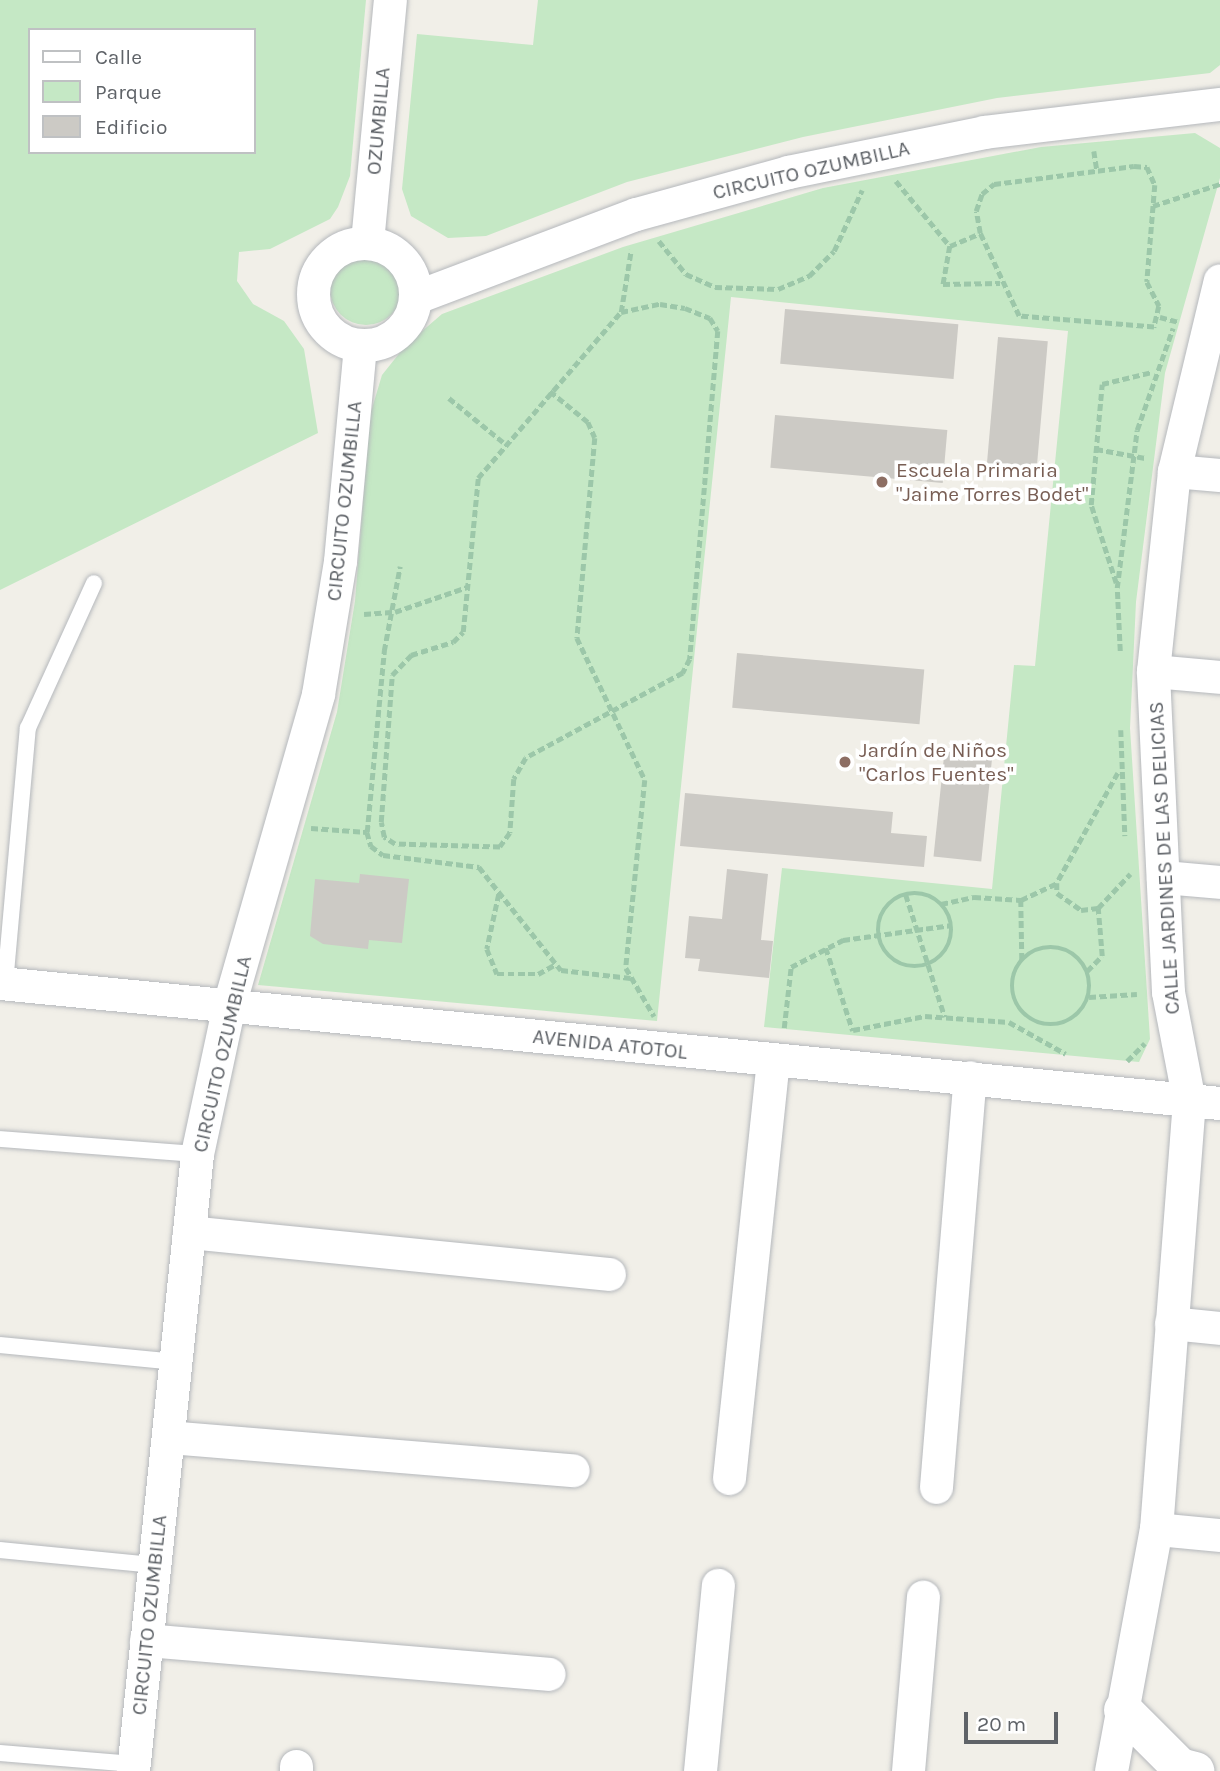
<!DOCTYPE html>
<meta charset="utf-8">
<style>
body{margin:0}
#map{position:relative;width:1220px;height:1771px;overflow:hidden;background:#f1efe8;font-family:Karla,sans-serif}
div>[style]{position:absolute}
.green>*{inset:0;background:#c5e8c5}
.round{border-radius:50%}
.building>*{inset:0;background:#cccac5;transform-origin:0 0}
.path>*{height:4.5px;margin-top:-2.25px;transform-origin:0;background:repeating-linear-gradient(90deg,#9cc7a9 0 7px,transparent 0 10.5px)}
.path>.ring{margin:-2.25px;padding:0;box-sizing:content-box;background:none;border:4.5px solid #9cc7a9;border-radius:50%}
.roads{filter:drop-shadow(0 0 2px #b5b8bc) drop-shadow(0 0 2px #b5b8bc)}
.service>*{height:16px;margin:-8px;padding:0 8px;transform-origin:8px;border-radius:8px;background:#fff}
.minor>*{height:33px;margin:-16.5px;padding:0 16.5px;transform-origin:16.5px;border-radius:16.5px;background:#fff}
.minor>.ring{margin:-16.5px;padding:0;box-sizing:content-box;background:none;border:33px solid #fff;border-radius:50%}
.tertiary>*{height:38px;margin:-19px;padding:0 19px;transform-origin:19px;border-radius:19px;background:#fff}
.dots>*{width:19px;height:19px;translate:-50% -50%;box-sizing:border-box;border:4px solid #fff;border-radius:50%}
span{translate:-50% -50%;white-space:nowrap;text-align:center;line-height:1.15;-webkit-text-stroke:7px #fff;paint-order:stroke}
.street-label{font-size:21px;color:#5f6368}
.education-label{font-size:21px;color:#785e54}
.left{translate:0 -50%;text-align:left}
.legend{position:absolute;left:28px;top:28px;width:228px;height:126px;box-sizing:border-box;background:#fff;border:2px solid #bfc1c3;margin:0;padding:9px 12px;list-style:none;font-size:21px;color:#5f6368}
.legend li{display:flex;align-items:center;gap:14px;height:35px}
.legend b{width:35px;border:2px solid #bfc1c3}
.scale{position:absolute;left:964px;top:1712px;width:94px;height:32px;box-sizing:border-box;border:4px solid #5f6368;border-top:0;padding-left:9px;font-size:21px;line-height:24px;white-space:nowrap;color:#5f6368;-webkit-text-stroke:5px #fff;paint-order:stroke}
</style>
<div id="map">
<div class="green">
<div style="clip-path:polygon(evenodd,0 0,366px 0,350px 176px,338px 207px,330px 219px,270px 249px,239px 252px,237px 281px,253px 304px,284px 321px,304px 349px,318px 433px,0 590px,0 0,30px 30px,254px 30px,254px 152px,30px 152px,30px 30px)"></div>
<div style="clip-path:polygon(538px 0,1220px 0,1220px 65px,1210px 73px,997px 98px,803px 137px,627px 182px,486px 236px,448px 238px,411px 216px,402px 189px,417px 34px,533px 45px)"></div>
<div style="clip-path:polygon(1195px 133px,1220px 148px,1220px 178px,1165px 373px,1136px 602px,1130px 728px,1150px 1039px,1139px 1062px,764px 1027px,782px 868px,992px 889px,1014px 665px,1035px 666px,1068px 331px,731px 297px,657px 1021px,258px 985px,337px 712px,355px 601px,370px 415px,382px 375px,406px 345px,442px 314px,623px 247px,823px 188px,1041px 147px)"></div>
<div class="round" style="left:330px;top:253px;width:72px;height:72px"></div>
</div>
<div class="building">
<div style="left:785px;top:309px;width:174px;height:55px;rotate:5deg"></div>
<div style="left:998px;top:337px;width:50px;height:140px;rotate:5deg"></div>
<div style="left:775px;top:415px;width:173px;height:53px;rotate:5deg"></div>
<div style="left:737px;top:653px;width:188px;height:55px;rotate:5deg"></div>
<div style="left:945px;top:747px;width:48px;height:110px;rotate:6deg"></div>
<div style="clip-path:polygon(685px 793px,893px 812px,891px 833px,927px 836px,924px 867px,680px 846px)"></div>
<div style="clip-path:polygon(727px 869px,768px 874px,761px 940px,773px 941px,769px 978px,698px 971px,700px 959px,685px 958px,689px 916px,722px 919px)"></div>
<div style="clip-path:polygon(360px 874px,409px 879px,402px 943px,369px 940px,368px 949px,323px 944px,310px 936px,315px 879px,359px 883px)"></div>
</div>
<div class="path">
<div style="left:1094px;top:151px;width:20px;rotate:81deg"></div>
<div style="left:1134px;top:166px;width:13px;rotate:4deg"></div>
<div style="left:1147px;top:167px;width:20px;rotate:66deg"></div>
<div style="left:1155px;top:185px;width:97px;rotate:94.7deg"></div>
<div style="left:1147px;top:282px;width:27px;rotate:63deg"></div>
<div style="left:1159px;top:306px;width:22px;rotate:103deg"></div>
<div style="left:1154px;top:327px;width:135px;rotate:-175.3deg"></div>
<div style="left:1019px;top:316px;width:92px;rotate:-115.2deg"></div>
<div style="left:980px;top:233px;width:22px;rotate:-100deg"></div>
<div style="left:976px;top:211px;width:18px;rotate:-71deg"></div>
<div style="left:982px;top:194px;width:16px;rotate:-40deg"></div>
<div style="left:994px;top:184px;width:141px;rotate:-7.3deg"></div>
<div style="left:896px;top:181px;width:85px;rotate:50.3deg"></div>
<div style="left:950px;top:246px;width:39px;rotate:100deg"></div>
<div style="left:943px;top:284px;width:57px;rotate:-1deg"></div>
<div style="left:1153px;top:206px;width:71px;rotate:-18.2deg"></div>
<div style="left:659px;top:241px;width:43px;rotate:50.7deg"></div>
<div style="left:686px;top:274px;width:32px;rotate:24deg"></div>
<div style="left:715px;top:287px;width:63px;rotate:1.8deg"></div>
<div style="left:778px;top:289px;width:34px;rotate:-23deg"></div>
<div style="left:809px;top:276px;width:35px;rotate:-45deg"></div>
<div style="left:834px;top:251px;width:67px;rotate:-65.3deg"></div>
<div style="left:950px;top:246px;width:33px;rotate:-23deg"></div>
<div style="left:621px;top:312px;width:40px;rotate:-12deg"></div>
<div style="left:660px;top:304px;width:25px;rotate:9deg"></div>
<div style="left:685px;top:308px;width:27px;rotate:22deg"></div>
<div style="left:710px;top:318px;width:15px;rotate:58deg"></div>
<div style="left:718px;top:331px;width:329px;rotate:94.9deg"></div>
<div style="left:690px;top:659px;width:16px;rotate:117deg"></div>
<div style="left:683px;top:673px;width:179px;rotate:151.6deg"></div>
<div style="left:526px;top:758px;width:24px;rotate:120deg"></div>
<div style="left:514px;top:779px;width:54px;rotate:94.2deg"></div>
<div style="left:510px;top:833px;width:17px;rotate:126deg"></div>
<div style="left:500px;top:847px;width:105px;rotate:-178.4deg"></div>
<div style="left:395px;top:844px;width:13px;rotate:-148deg"></div>
<div style="left:384px;top:837px;width:15px;rotate:-101deg"></div>
<div style="left:381px;top:822px;width:147px;rotate:-85.7deg"></div>
<div style="left:392px;top:675px;width:28px;rotate:-46deg"></div>
<div style="left:411px;top:655px;width:44px;rotate:-17.2deg"></div>
<div style="left:453px;top:642px;width:14px;rotate:-45deg"></div>
<div style="left:463px;top:632px;width:155px;rotate:-84.4deg"></div>
<div style="left:478px;top:478px;width:219px;rotate:-49.3deg"></div>
<div style="left:621px;top:312px;width:63px;rotate:-80.8deg"></div>
<div style="left:1160px;top:317px;width:20px;rotate:15deg"></div>
<div style="left:550px;top:391px;width:49px;rotate:39.2deg"></div>
<div style="left:588px;top:422px;width:17px;rotate:66deg"></div>
<div style="left:595px;top:438px;width:201px;rotate:95.1deg"></div>
<div style="left:577px;top:638px;width:157px;rotate:64.4deg"></div>
<div style="left:645px;top:780px;width:189px;rotate:95.8deg"></div>
<div style="left:626px;top:968px;width:56px;rotate:59.7deg"></div>
<div style="left:449px;top:398px;width:70px;rotate:39.2deg"></div>
<div style="left:1096px;top:449px;width:50px;rotate:10.4deg"></div>
<div style="left:1116px;top:583px;width:82px;rotate:-107.8deg"></div>
<div style="left:1091px;top:505px;width:121px;rotate:-84.8deg"></div>
<div style="left:1102px;top:384px;width:51px;rotate:-13.5deg"></div>
<div style="left:364px;top:614px;width:31px;rotate:-4deg"></div>
<div style="left:395px;top:612px;width:76px;rotate:-19.1deg"></div>
<div style="left:1120px;top:651px;width:63px;rotate:-92.7deg"></div>
<div style="left:1117px;top:588px;width:159px;rotate:-82.8deg"></div>
<div style="left:1137px;top:430px;width:108px;rotate:-70.6deg"></div>
<div style="left:1121px;top:730px;width:106px;rotate:87.8deg"></div>
<div style="left:1118px;top:773px;width:126px;rotate:119deg"></div>
<div style="left:1057px;top:883px;width:10px;rotate:90deg"></div>
<div style="left:1057px;top:893px;width:29px;rotate:35deg"></div>
<div style="left:1081px;top:910px;width:17px;rotate:-7deg"></div>
<div style="left:1098px;top:908px;width:47px;rotate:-46.7deg"></div>
<div style="left:311px;top:828px;width:56px;rotate:4.1deg"></div>
<div style="left:367px;top:832px;width:182px;rotate:-84.6deg"></div>
<div style="left:384px;top:651px;width:86px;rotate:-79.3deg"></div>
<div style="left:367px;top:832px;width:15px;rotate:74deg"></div>
<div style="left:371px;top:846px;width:15px;rotate:37deg"></div>
<div style="left:383px;top:855px;width:97px;rotate:7.1deg"></div>
<div style="left:479px;top:867px;width:132px;rotate:51.5deg"></div>
<div style="left:561px;top:970px;width:70px;rotate:6.5deg"></div>
<div class="ring" style="left:878px;top:893px;width:69.5px;height:69.5px"></div>
<div style="left:499px;top:894px;width:56px;rotate:102.3deg"></div>
<div style="left:487px;top:949px;width:27px;rotate:68deg"></div>
<div style="left:497px;top:974px;width:41px"></div>
<div style="left:538px;top:974px;width:21px;rotate:-29deg"></div>
<div style="left:906px;top:895px;width:128px;rotate:72.3deg"></div>
<div style="left:1021px;top:900px;width:60px;rotate:89deg"></div>
<div style="left:941px;top:904px;width:34px;rotate:-12deg"></div>
<div style="left:974px;top:897px;width:47px;rotate:3.7deg"></div>
<div style="left:1021px;top:900px;width:40px;rotate:-25deg"></div>
<div class="ring" style="left:1012px;top:947px;width:73.5px;height:73.5px"></div>
<div style="left:826px;top:948px;width:87px;rotate:72deg"></div>
<div style="left:1087px;top:971px;width:21px;rotate:-45deg"></div>
<div style="left:1102px;top:956px;width:48px;rotate:-94.8deg"></div>
<div style="left:1089px;top:997px;width:48px;rotate:-3.6deg"></div>
<div style="left:784px;top:1028px;width:61px;rotate:-83.5deg"></div>
<div style="left:791px;top:967px;width:59px;rotate:-27.4deg"></div>
<div style="left:843px;top:940px;width:110px;rotate:-7.8deg"></div>
<div style="left:853px;top:1030px;width:73px;rotate:-11deg"></div>
<div style="left:925px;top:1016px;width:84px;rotate:4.1deg"></div>
<div style="left:1009px;top:1022px;width:65px;rotate:29.3deg"></div>
<div style="left:1127px;top:1061px;width:25px;rotate:-45deg"></div>
</div>
<div class="roads">
<div class="service">
<div style="left:5px;top:984px;width:257px;rotate:-84.9deg"></div>
<div style="left:28px;top:728px;width:159px;rotate:-65.5deg"></div>
<div style="left:0;top:1139px;width:198px;rotate:4.4deg"></div>
<div style="left:0;top:1345px;width:177px;rotate:5.5deg"></div>
<div style="left:0;top:1550px;width:155px;rotate:5.6deg"></div>
<div style="left:0;top:1753px;width:134px;rotate:4.7deg"></div>
</div>
<div class="minor">
<div style="left:367px;top:242px;width:243px;rotate:-84.6deg"></div>
<div class="ring" style="left:313px;top:243px;width:69px;height:69px"></div>
<div style="left:416px;top:297px;width:235px;rotate:-20.7deg"></div>
<div style="left:636px;top:214px;width:158px;rotate:-15.4deg"></div>
<div style="left:788px;top:172px;width:200px;rotate:-11.5deg"></div>
<div style="left:984px;top:132px;width:238px;rotate:-6.8deg"></div>
<div style="left:1174px;top:471px;width:46px;rotate:5deg"></div>
<div style="left:1153px;top:671px;width:67px;rotate:5.1deg"></div>
<div style="left:1163px;top:877px;width:57px;rotate:5deg"></div>
<div style="left:0;top:983px;width:1226px;rotate:5.62deg"></div>
<div style="left:189px;top:1232px;width:422px;rotate:5.7deg"></div>
<div style="left:1171px;top:1323px;width:49px;rotate:5.8deg"></div>
<div style="left:168px;top:1437px;width:406px;rotate:4.7deg"></div>
<div style="left:729px;top:1478px;width:420px;rotate:-84deg"></div>
<div style="left:936px;top:1487px;width:411px;rotate:-85.3deg"></div>
<div style="left:1156px;top:1529px;width:64px;rotate:5.4deg"></div>
<div style="left:146px;top:1640px;width:404px;rotate:4.8deg"></div>
<div style="left:133px;top:1771px;width:620px;rotate:-84.08deg"></div>
<div style="left:197px;top:1154px;width:152px;rotate:-77.9deg"></div>
<div style="left:229px;top:1005px;width:323px;rotate:-74deg"></div>
<div style="left:318px;top:694px;width:135px;rotate:-80.6deg"></div>
<div style="left:340px;top:561px;width:216px;rotate:-84.7deg"></div>
<div style="left:296px;top:1771px;width:5px;rotate:-90deg"></div>
<div style="left:700px;top:1771px;width:187px;rotate:-84.5deg"></div>
<div style="left:908px;top:1771px;width:175px;rotate:-85.1deg"></div>
<div style="left:1111px;top:1771px;width:246px;rotate:-79.5deg"></div>
<div style="left:1156px;top:1529px;width:429px;rotate:-85.6deg"></div>
<div style="left:1189px;top:1101px;width:111px;rotate:-100.9deg"></div>
<div style="left:1168px;top:992px;width:321px;rotate:-92.7deg"></div>
<div style="left:1153px;top:671px;width:201px;rotate:-84deg"></div>
<div style="left:1174px;top:471px;width:196px;rotate:-76.5deg"></div>
</div>
<div class="tertiary">
<div style="left:1123px;top:1710px;width:81px;rotate:45deg"></div>
<div style="left:1180px;top:1767px;width:16px;rotate:15deg"></div>
</div>
</div>
<div class="dots">
<div style="left:882px;top:482px;background:#8d6e63"></div>
<div style="left:845px;top:762px;background:#8d6e63"></div>
</div>
<div class="street-label">
<span style="left:378px;top:121px;rotate:-85deg">OZUMBILLA</span>
<span style="left:811px;top:170px;rotate:-13deg">CIRCUITO OZUMBILLA</span>
<span style="left:344px;top:501px;rotate:-84deg">CIRCUITO OZUMBILLA</span>
<span style="left:1164px;top:858px;rotate:-93deg">CALLE JARDINES DE LAS DELICIAS</span>
<span style="left:610px;top:1044px;rotate:6deg">AVENIDA ATOTOL</span>
<span style="left:222px;top:1054px;rotate:-77deg">CIRCUITO OZUMBILLA</span>
<span style="left:149px;top:1615px;rotate:-84deg">CIRCUITO OZUMBILLA</span>
</div>
<div class="education-label">
<span class="left" style="left:896px;top:482px">Escuela Primaria<br>"Jaime Torres Bodet"</span>
<span class="left" style="left:859px;top:762px">Jardín de Niños<br>"Carlos Fuentes"</span>
</div>
<ul class="legend">
<li><b style="height:9px;background:#fff"></b>Calle</li>
<li><b style="height:19px;background:#c5e8c5"></b>Parque</li>
<li><b style="height:19px;background:#cccac5"></b>Edificio</li>
</ul>
<div class="scale">20 m</div>
</div>
